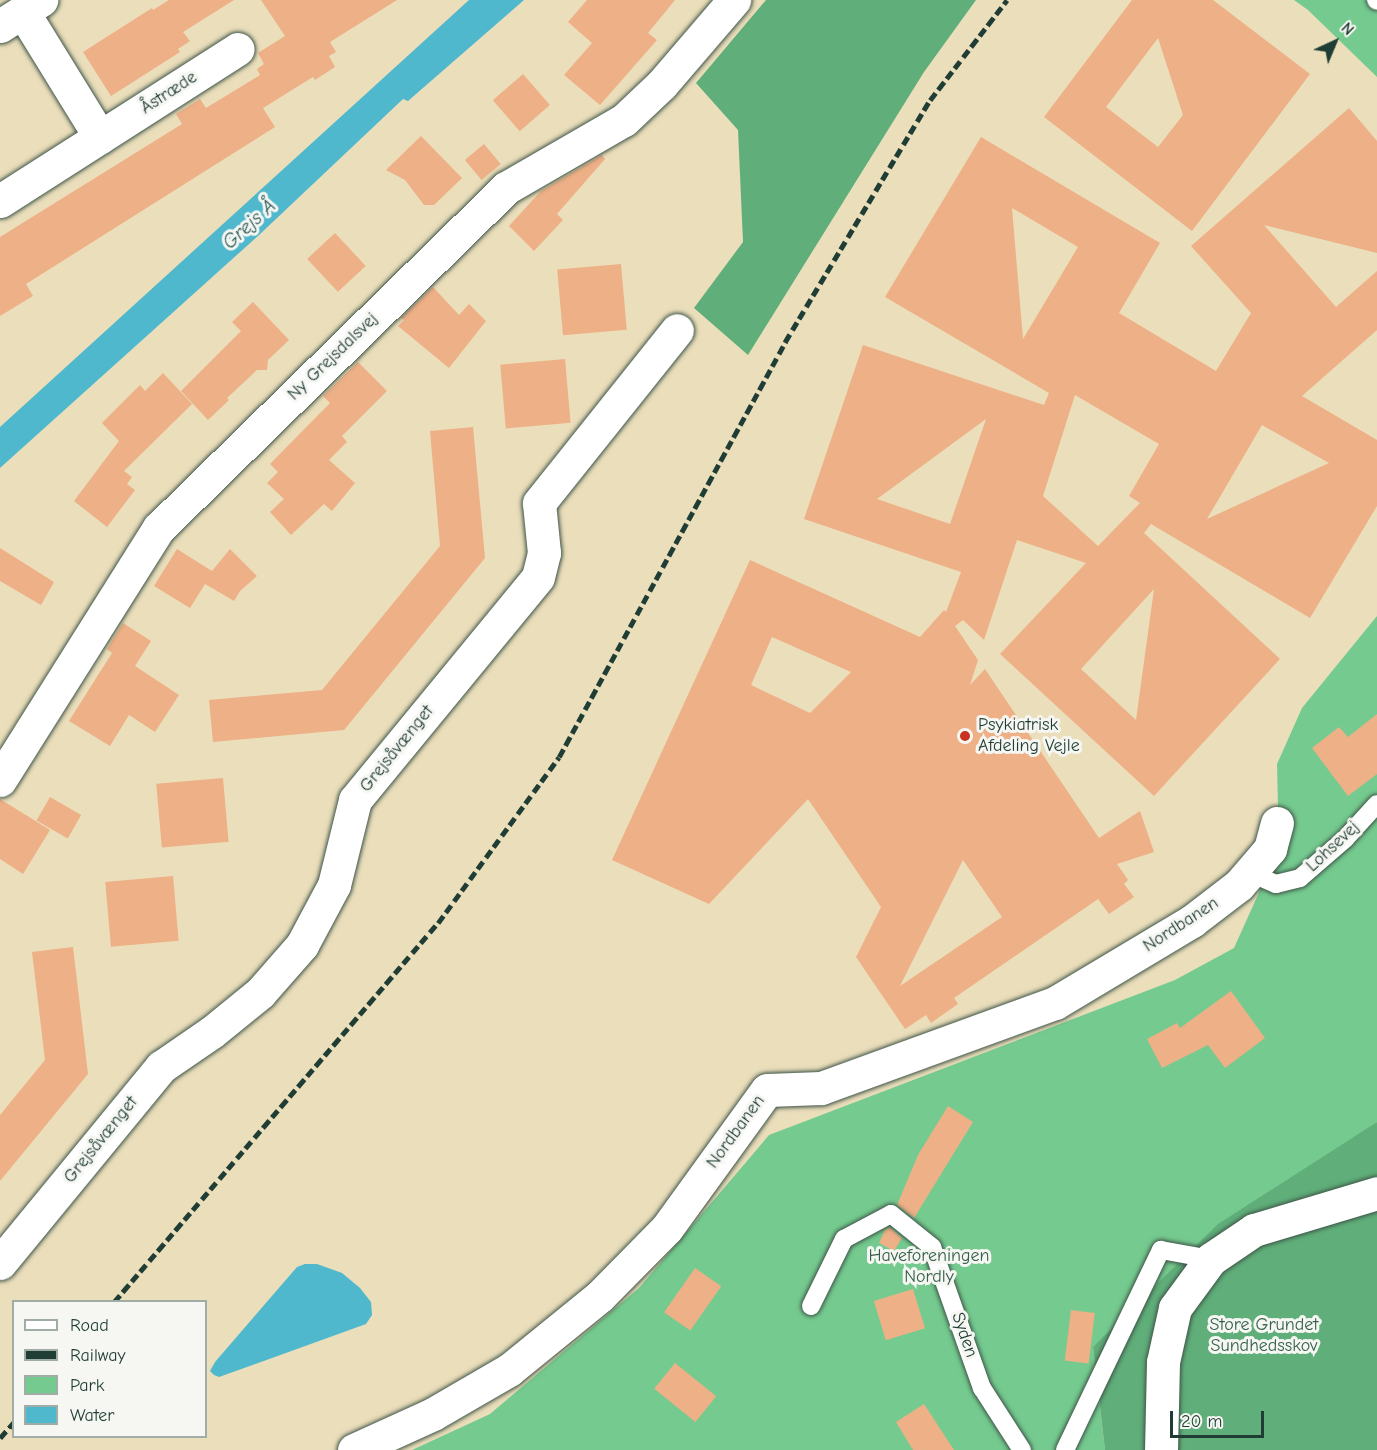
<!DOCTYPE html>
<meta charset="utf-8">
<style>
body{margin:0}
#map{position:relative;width:1377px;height:1450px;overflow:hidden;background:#ebdebb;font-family:"Comic Neue",sans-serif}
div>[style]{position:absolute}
.green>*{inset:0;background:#75cb8f}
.forest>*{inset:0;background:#60af7a}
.water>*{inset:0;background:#4fb8cd}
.building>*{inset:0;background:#eeb086;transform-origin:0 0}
.roads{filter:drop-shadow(0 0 2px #3e5548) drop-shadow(0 0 2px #3e5548)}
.lane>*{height:18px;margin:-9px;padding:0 9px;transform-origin:9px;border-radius:9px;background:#fff}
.street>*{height:33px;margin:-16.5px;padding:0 16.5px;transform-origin:16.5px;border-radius:16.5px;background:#fff}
.secondary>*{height:33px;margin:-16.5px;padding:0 16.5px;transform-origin:16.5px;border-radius:16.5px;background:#fff}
.rail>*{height:4.5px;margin-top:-2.25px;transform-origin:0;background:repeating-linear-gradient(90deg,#1f3d34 0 9px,transparent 0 13.5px)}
.dots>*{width:16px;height:16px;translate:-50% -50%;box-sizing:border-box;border:3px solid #f6f6f2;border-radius:50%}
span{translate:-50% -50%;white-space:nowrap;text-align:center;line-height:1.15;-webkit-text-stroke:6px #f6f6f2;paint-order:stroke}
.street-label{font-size:18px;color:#1f3d34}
.poi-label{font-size:18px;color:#1f3d34}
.left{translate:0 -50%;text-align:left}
.park-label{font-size:18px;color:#34604b}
.water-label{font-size:20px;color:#2b5c5a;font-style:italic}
.legend{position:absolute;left:12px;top:1300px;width:195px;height:138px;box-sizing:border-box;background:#f6f6f2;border:2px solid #a0aca6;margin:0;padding:8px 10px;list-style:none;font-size:18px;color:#1f3d34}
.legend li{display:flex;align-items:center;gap:12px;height:30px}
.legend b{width:30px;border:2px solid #a0aca6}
.north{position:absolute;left:1305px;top:12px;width:60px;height:60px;-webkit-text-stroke:4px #f6f6f2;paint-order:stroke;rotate:44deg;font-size:16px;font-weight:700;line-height:24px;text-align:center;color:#1f3d34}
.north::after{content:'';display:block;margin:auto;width:21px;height:27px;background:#1f3d34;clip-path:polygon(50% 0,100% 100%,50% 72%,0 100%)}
.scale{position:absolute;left:1170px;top:1411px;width:94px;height:27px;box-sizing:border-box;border:3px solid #1f3d34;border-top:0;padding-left:8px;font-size:18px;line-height:21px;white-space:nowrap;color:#1f3d34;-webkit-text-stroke:4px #f6f6f2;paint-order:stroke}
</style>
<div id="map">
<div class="green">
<div style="clip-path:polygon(1294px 0,1377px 0,1377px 77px,1308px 10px)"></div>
<div style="clip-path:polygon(1377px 616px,1377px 1122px,1093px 1347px,1105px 1450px,412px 1450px,490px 1414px,639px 1288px,769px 1135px,1175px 980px,1234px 948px,1279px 848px,1277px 764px,1302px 708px)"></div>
</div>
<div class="forest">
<div style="clip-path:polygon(766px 0,976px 0,924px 72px,748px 355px,694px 308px,743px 242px,738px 130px,696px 83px)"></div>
<div style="clip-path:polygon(1377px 1122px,1377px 1450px,1105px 1450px,1093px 1347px,1218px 1224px)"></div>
</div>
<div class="water">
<div style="clip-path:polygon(469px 0,524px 0,408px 101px,403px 99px,259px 235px,0 468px,0 427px)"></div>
<div style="clip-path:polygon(305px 1264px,317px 1264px,342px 1273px,360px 1288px,371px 1302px,372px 1315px,366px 1324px,219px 1377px,214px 1375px,210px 1371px,215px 1362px,297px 1267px)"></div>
</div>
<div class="building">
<div style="clip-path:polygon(169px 0,234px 0,183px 32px,190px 41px,178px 49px,180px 52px,111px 96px,83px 52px,152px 8px,153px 10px)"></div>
<div style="clip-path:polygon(261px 0,397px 0,330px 42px,336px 52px,329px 56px,335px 67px,315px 80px,313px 77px,263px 108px,275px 127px,26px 284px,33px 296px,0 316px,0 237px,182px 124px,176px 114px,200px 99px,206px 108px,260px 75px,257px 69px,264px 64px,258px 53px,285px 36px)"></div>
<div style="clip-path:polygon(587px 0,675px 0,648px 33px,657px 40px,600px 105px,564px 75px,592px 43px,568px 22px)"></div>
<div style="clip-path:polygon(evenodd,1132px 0,1213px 0,1310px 74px,1192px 231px,1044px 117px,1132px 0,1158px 38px,1183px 115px,1158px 147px,1106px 107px,1158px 38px)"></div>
<div style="left:523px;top:74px;width:41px;height:40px;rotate:49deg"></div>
<div style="clip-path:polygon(evenodd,1349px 108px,1377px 141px,1377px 253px,1264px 225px,1336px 307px,1377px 271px,1377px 330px,1302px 396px,1377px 440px,1377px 506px,1310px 618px,1151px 524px,1144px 533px,1280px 659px,1154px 796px,1000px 654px,1086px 563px,1017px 540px,984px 640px,963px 620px,955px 626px,978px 660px,970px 685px,985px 669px,1099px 838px,1140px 811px,1154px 852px,1117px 864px,1128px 880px,1124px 884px,1134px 897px,1109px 914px,1098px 899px,954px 998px,958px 1004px,931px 1023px,926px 1015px,905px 1029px,856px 957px,881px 907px,808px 799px,709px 904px,612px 860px,750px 560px,920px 637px,944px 610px,946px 612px,961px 572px,804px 519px,863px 345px,1044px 405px,1049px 393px,885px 297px,981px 137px,1160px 243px,1119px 313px,1216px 371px,1251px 313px,1191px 246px,1349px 108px,1012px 208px,1078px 247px,1023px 339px,1012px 208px,1349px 108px,1075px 395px,1159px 444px,1129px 496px,1140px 503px,1098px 546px,1043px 496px,1075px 395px,1349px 108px,986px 419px,950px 524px,877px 499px,986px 419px,1349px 108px,1262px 425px,1329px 463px,1207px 519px,1262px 425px,1349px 108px,1154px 589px,1136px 720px,1081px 669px,1154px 589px,1349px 108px,772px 637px,851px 672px,810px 713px,751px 685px,772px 637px,1349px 108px,963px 860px,1002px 917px,900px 986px,963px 860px)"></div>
<div style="clip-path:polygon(421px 136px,462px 178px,434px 205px,424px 205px,405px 180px,386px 170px)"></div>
<div style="left:484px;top:144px;width:26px;height:25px;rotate:50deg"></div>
<div style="clip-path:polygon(602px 155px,605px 159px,557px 214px,563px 220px,534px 251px,509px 226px,541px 191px)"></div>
<div style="left:335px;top:233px;width:45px;height:38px;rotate:47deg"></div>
<div style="left:621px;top:264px;width:66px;height:64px;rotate:85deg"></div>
<div style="clip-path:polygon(433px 287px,459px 315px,469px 304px,486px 321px,449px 368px,398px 326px,404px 320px,401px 318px)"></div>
<div style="clip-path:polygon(253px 302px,289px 340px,268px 360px,267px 370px,257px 370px,227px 398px,229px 400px,208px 420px,181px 391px,241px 331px,232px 322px)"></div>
<div style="left:565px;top:359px;width:64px;height:65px;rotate:85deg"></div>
<div style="clip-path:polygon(358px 362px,387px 391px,342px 436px,347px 442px,329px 460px,355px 483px,332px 511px,324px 504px,291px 535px,270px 512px,284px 499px,267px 483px,278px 472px,270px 464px,330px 403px,323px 396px)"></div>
<div style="clip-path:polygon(163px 373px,192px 404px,124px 471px,132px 477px,127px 484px,135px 490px,107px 527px,74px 501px,119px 441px,102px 423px,140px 385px,145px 391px)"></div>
<div style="clip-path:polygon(473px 427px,485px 558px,344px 730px,213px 742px,209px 700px,322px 690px,440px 546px,430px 431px)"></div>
<div style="clip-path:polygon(0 548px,54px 582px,41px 605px,0 581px)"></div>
<div style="clip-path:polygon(177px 549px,212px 571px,230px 549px,257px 576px,240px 591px,234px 601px,205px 584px,190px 608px,154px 586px)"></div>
<div style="clip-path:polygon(123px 623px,151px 641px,135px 666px,179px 695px,155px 732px,129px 715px,110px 746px,69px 721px,112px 653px,107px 649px)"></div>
<div style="clip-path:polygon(1377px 714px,1377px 774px,1348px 796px,1312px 748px,1339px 727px,1348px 737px)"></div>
<div style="left:223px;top:778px;width:64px;height:67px;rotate:85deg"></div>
<div style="left:50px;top:797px;width:36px;height:27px;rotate:30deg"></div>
<div style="clip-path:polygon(0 799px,50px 830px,23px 874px,0 859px)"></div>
<div style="left:173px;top:876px;width:65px;height:68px;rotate:85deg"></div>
<div style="clip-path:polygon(73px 947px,88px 1074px,0 1181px,0 1115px,45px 1060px,32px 952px)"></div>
<div style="clip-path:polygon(1231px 991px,1265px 1038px,1225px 1068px,1208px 1045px,1162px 1068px,1147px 1039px,1177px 1023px,1180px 1028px)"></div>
<div style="clip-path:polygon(948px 1106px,973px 1122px,914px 1218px,897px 1205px,918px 1155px)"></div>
<div style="clip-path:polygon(890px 1227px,902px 1238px,894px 1251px,879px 1243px,885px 1230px)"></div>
<div style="left:695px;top:1268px;width:32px;height:54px;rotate:35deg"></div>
<div style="left:913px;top:1289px;width:41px;height:41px;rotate:73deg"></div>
<div style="left:1071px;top:1310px;width:24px;height:51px;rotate:7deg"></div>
<div style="left:675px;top:1363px;width:53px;height:33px;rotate:39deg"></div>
<div style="clip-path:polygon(924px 1404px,954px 1450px,913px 1450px,896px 1422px)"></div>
</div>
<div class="roads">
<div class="lane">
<div style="left:1376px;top:0;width:1px;rotate:45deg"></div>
<div style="left:1251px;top:873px;width:27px;rotate:24deg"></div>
<div style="left:1276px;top:884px;width:25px;rotate:-14deg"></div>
<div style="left:1300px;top:878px;width:60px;rotate:-40.9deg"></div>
<div style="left:1345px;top:839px;width:47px;rotate:-47.6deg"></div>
<div style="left:811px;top:1306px;width:75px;rotate:-63.8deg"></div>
<div style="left:844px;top:1239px;width:53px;rotate:-28deg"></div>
<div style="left:891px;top:1214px;width:53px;rotate:38.8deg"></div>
<div style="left:932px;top:1247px;width:150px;rotate:70.5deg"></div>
<div style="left:982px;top:1388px;width:74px;rotate:57.2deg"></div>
<div style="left:1065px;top:1450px;width:222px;rotate:-64.4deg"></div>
<div style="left:1161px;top:1250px;width:51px;rotate:10.2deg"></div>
</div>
<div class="street">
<div style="left:23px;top:12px;width:147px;rotate:58.4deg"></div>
<div style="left:0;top:201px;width:282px;rotate:-32.6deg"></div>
<div style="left:0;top:780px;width:298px;rotate:-57.8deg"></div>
<div style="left:159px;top:528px;width:486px;rotate:-44.4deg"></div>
<div style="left:506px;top:188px;width:136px;rotate:-30deg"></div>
<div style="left:624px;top:120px;width:52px;rotate:-43.5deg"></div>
<div style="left:662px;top:84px;width:111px;rotate:-49.4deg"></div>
<div style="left:0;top:1263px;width:254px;rotate:-50.6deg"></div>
<div style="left:161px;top:1067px;width:62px;rotate:-34.5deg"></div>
<div style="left:212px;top:1032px;width:62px;rotate:-39.1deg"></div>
<div style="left:260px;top:993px;width:64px;rotate:-48.8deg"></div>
<div style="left:302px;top:945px;width:68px;rotate:-61.9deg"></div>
<div style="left:334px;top:885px;width:88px;rotate:-76.1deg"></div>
<div style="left:355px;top:800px;width:288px;rotate:-50.6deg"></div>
<div style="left:538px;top:577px;width:25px;rotate:-76deg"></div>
<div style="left:544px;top:553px;width:50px;rotate:-95.7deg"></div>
<div style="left:539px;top:503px;width:221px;rotate:-51.4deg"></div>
<div style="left:354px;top:1450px;width:87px;rotate:-24.5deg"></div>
<div style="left:433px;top:1414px;width:88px;rotate:-30.1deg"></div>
<div style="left:509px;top:1370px;width:117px;rotate:-39.1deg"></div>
<div style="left:600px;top:1296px;width:95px;rotate:-45.4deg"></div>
<div style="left:667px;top:1228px;width:170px;rotate:-54.1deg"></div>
<div style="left:767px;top:1090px;width:54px;rotate:-2.1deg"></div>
<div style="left:821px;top:1088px;width:249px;rotate:-20deg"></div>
<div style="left:1055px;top:1003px;width:160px;rotate:-30.9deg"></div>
<div style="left:1192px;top:921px;width:59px;rotate:-37.5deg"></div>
<div style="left:1239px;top:885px;width:48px;rotate:-49.3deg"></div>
<div style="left:1270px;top:849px;width:27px;rotate:-75deg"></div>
<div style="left:1161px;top:1450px;width:88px;rotate:-88.7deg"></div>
<div style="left:1163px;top:1362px;width:55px;rotate:-77.5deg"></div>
<div style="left:1175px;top:1308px;width:61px;rotate:-53.7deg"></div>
<div style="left:1211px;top:1259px;width:52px;rotate:-34deg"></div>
<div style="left:1254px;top:1230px;width:128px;rotate:-16.7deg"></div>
</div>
<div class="secondary">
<div style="left:0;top:26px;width:49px;rotate:-32.4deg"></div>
</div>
</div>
<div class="rail">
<div style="left:114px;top:1302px;width:499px;rotate:-49.5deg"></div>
<div style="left:438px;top:923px;width:205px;rotate:-53.9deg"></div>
<div style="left:559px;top:757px;width:473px;rotate:-61.4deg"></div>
<div style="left:785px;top:342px;width:282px;rotate:-59.1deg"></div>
<div style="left:930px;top:100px;width:126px;rotate:-52.4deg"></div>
<div style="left:0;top:1438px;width:21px;rotate:-49deg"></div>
</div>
<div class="dots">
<div style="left:965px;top:736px;background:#c8321e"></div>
</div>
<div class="street-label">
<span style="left:169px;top:93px;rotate:-33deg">Åstræde</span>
<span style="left:333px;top:357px;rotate:-44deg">Ny Grejsdalsvej</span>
<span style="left:397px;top:749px;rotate:-51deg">Grejsåvænget</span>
<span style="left:1333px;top:847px;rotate:-43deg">Lohsevej</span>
<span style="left:1181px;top:925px;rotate:-33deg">Nordbanen</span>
<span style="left:736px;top:1132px;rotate:-54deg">Nordbanen</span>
<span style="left:101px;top:1140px;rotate:-51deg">Grejsåvænget</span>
<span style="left:964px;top:1335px;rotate:71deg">Syden</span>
</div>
<div class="poi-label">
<span class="left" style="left:978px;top:736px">Psykiatrisk<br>Afdeling Vejle</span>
</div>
<div class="park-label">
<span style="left:929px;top:1267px">Haveforeningen<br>Nordly</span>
<span style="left:1264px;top:1336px">Store Grundet<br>Sundhedsskov</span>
</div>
<div class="water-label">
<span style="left:249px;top:224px;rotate:-42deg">Grejs Å</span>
</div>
<ul class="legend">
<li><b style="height:8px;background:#fff"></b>Road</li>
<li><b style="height:8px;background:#1f3d34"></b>Railway</li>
<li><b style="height:16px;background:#75cb8f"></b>Park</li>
<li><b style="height:16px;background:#4fb8cd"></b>Water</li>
</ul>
<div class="north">N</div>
<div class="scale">20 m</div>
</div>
